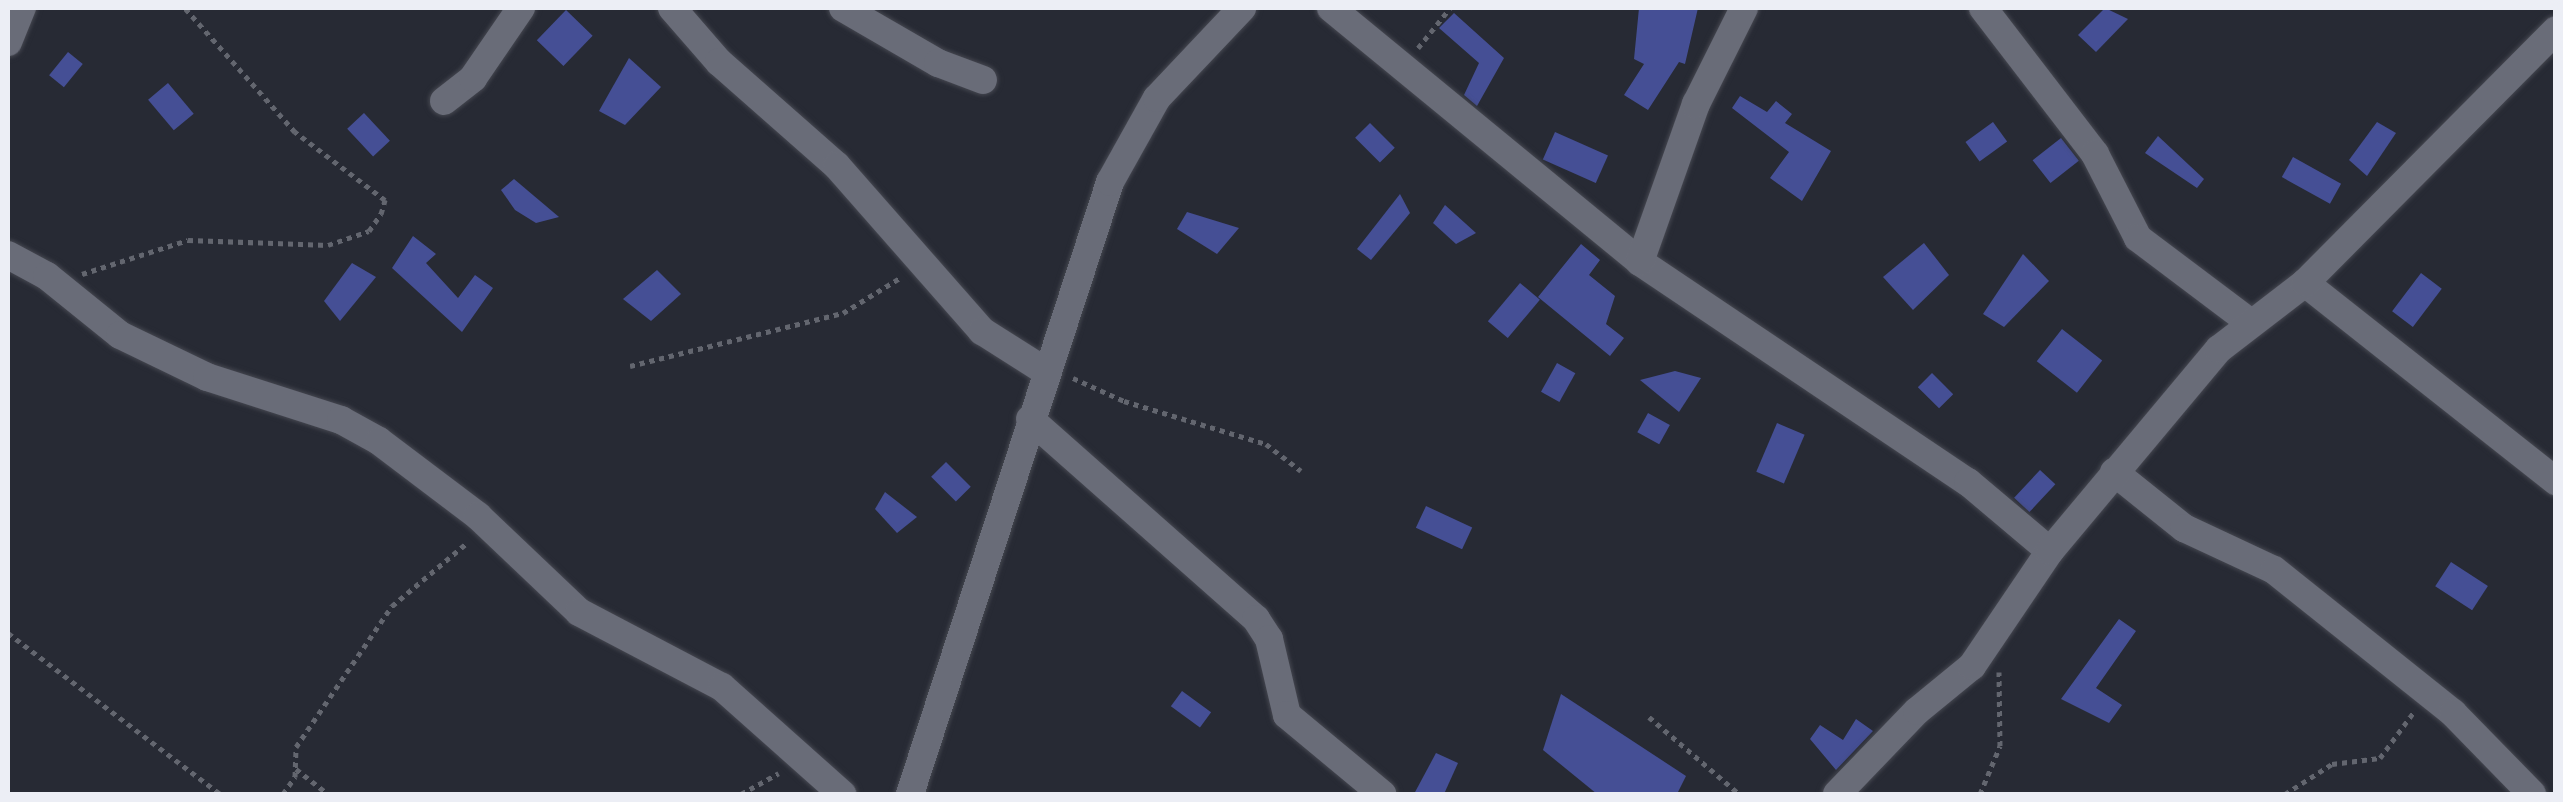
<!DOCTYPE html>
<style>
body{margin:0}
#map{position:relative;width:2563px;height:802px;overflow:hidden;background:#272a34;font-family:Figtree,sans-serif}
div>[style]{position:absolute}
.building>*{inset:0;background:#454f95;transform-origin:0 0}
.path>*{height:5px;margin-top:-2.5px;transform-origin:0;background:repeating-linear-gradient(90deg,#63666f 0 5px,transparent 0 10px)}
.roads{filter:drop-shadow(0 0 2px #454750) drop-shadow(0 0 2px #454750)}
.minor>*{height:28px;margin:-14px;padding:0 14px;transform-origin:14px;border-radius:14px;background:#696c78}
span{translate:-50% -50%;white-space:nowrap;text-align:center;line-height:1.15;-webkit-text-stroke:8px #272a34;paint-order:stroke}
.frame{position:absolute;inset:0;border:10px solid #eceef5;pointer-events:none}
</style>
<div id="map">
<div class="building">
<div style="clip-path:polygon(1639px 8px,1698px 8px,1685px 64px,1679px 62px,1648px 110px,1624px 95px,1644px 64px,1634px 59px)"></div>
<div style="clip-path:polygon(2105px 8px,2128px 19px,2096px 52px,2078px 35px)"></div>
<div style="left:566px;top:10px;width:37px;height:42px;rotate:44deg"></div>
<div style="clip-path:polygon(1454px 13px,1504px 58px,1477px 106px,1464px 95px,1479px 63px,1439px 28px)"></div>
<div style="left:68px;top:52px;width:19px;height:30px;rotate:39deg"></div>
<div style="clip-path:polygon(629px 58px,661px 87px,625px 125px,599px 111px)"></div>
<div style="left:168px;top:83px;width:40px;height:26px;rotate:50deg"></div>
<div style="clip-path:polygon(1740px 96px,1767px 112px,1776px 101px,1792px 114px,1785px 123px,1831px 151px,1802px 201px,1770px 178px,1789px 152px,1732px 108px)"></div>
<div style="left:364px;top:113px;width:38px;height:23px;rotate:47deg"></div>
<div style="left:1993px;top:122px;width:24px;height:34px;rotate:54deg"></div>
<div style="clip-path:polygon(2377px 122px,2396px 133px,2367px 176px,2349px 160px)"></div>
<div style="left:1370px;top:123px;width:35px;height:21px;rotate:45deg"></div>
<div style="left:1555px;top:132px;width:58px;height:30px;rotate:24deg"></div>
<div style="clip-path:polygon(2158px 136px,2204px 179px,2197px 188px,2145px 153px)"></div>
<div style="left:2061px;top:138px;width:29px;height:36px;rotate:52deg"></div>
<div style="left:2293px;top:157px;width:55px;height:23px;rotate:29deg"></div>
<div style="clip-path:polygon(514px 179px,559px 217px,536px 223px,515px 210px,501px 190px)"></div>
<div style="clip-path:polygon(1400px 194px,1410px 213px,1371px 260px,1357px 249px)"></div>
<div style="clip-path:polygon(1445px 205px,1476px 233px,1456px 244px,1433px 223px)"></div>
<div style="clip-path:polygon(1187px 212px,1239px 228px,1217px 254px,1177px 229px)"></div>
<div style="clip-path:polygon(413px 236px,436px 254px,426px 263px,458px 298px,475px 275px,493px 288px,462px 332px,392px 268px)"></div>
<div style="clip-path:polygon(1924px 243px,1949px 275px,1913px 310px,1883px 277px)"></div>
<div style="clip-path:polygon(1581px 244px,1600px 260px,1589px 275px,1615px 296px,1606px 324px,1624px 338px,1610px 356px,1538px 297px)"></div>
<div style="clip-path:polygon(2023px 254px,2049px 281px,2004px 327px,1983px 314px)"></div>
<div style="clip-path:polygon(352px 263px,376px 277px,340px 321px,324px 301px)"></div>
<div style="clip-path:polygon(657px 270px,681px 294px,651px 321px,623px 299px)"></div>
<div style="left:2421px;top:273px;width:26px;height:48px;rotate:37deg"></div>
<div style="left:1520px;top:283px;width:26px;height:50px;rotate:40deg"></div>
<div style="left:2062px;top:329px;width:51px;height:41px;rotate:38deg"></div>
<div style="left:1557px;top:363px;width:21px;height:33px;rotate:29deg"></div>
<div style="clip-path:polygon(1675px 371px,1701px 378px,1679px 412px,1640px 380px)"></div>
<div style="left:1932px;top:373px;width:30px;height:20px;rotate:45deg"></div>
<div style="left:1648px;top:413px;width:25px;height:22px;rotate:29deg"></div>
<div style="left:1777px;top:423px;width:30px;height:53px;rotate:23deg"></div>
<div style="left:946px;top:462px;width:35px;height:21px;rotate:45deg"></div>
<div style="left:2040px;top:470px;width:21px;height:38px;rotate:43deg"></div>
<div style="clip-path:polygon(885px 492px,917px 517px,897px 533px,875px 509px)"></div>
<div style="left:1426px;top:506px;width:51px;height:24px;rotate:25deg"></div>
<div style="left:2451px;top:562px;width:44px;height:29px;rotate:33deg"></div>
<div style="clip-path:polygon(2119px 619px,2136px 631px,2096px 688px,2122px 705px,2109px 723px,2061px 699px)"></div>
<div style="left:1182px;top:691px;width:36px;height:19px;rotate:36deg"></div>
<div style="clip-path:polygon(1561px 694px,1686px 776px,1677px 794px,1597px 794px,1543px 750px)"></div>
<div style="clip-path:polygon(1856px 719px,1873px 731px,1836px 770px,1810px 739px,1820px 725px,1843px 740px)"></div>
<div style="clip-path:polygon(1436px 753px,1458px 763px,1444px 794px,1414px 794px)"></div>
</div>
<div class="path">
<div style="left:1418px;top:48px;width:51px;rotate:-51.3deg"></div>
<div style="left:82px;top:274px;width:111px;rotate:-17.8deg"></div>
<div style="left:188px;top:240px;width:140px;rotate:2deg"></div>
<div style="left:328px;top:245px;width:43px;rotate:-18.9deg"></div>
<div style="left:369px;top:231px;width:21px;rotate:-55deg"></div>
<div style="left:381px;top:214px;width:15px;rotate:-74deg"></div>
<div style="left:385px;top:200px;width:113px;rotate:-142.9deg"></div>
<div style="left:295px;top:132px;width:166px;rotate:-131.6deg"></div>
<div style="left:630px;top:366px;width:219px;rotate:-14deg"></div>
<div style="left:843px;top:313px;width:67px;rotate:-31.6deg"></div>
<div style="left:1073px;top:378px;width:56px;rotate:24.3deg"></div>
<div style="left:1124px;top:401px;width:148px;rotate:16.8deg"></div>
<div style="left:1266px;top:444px;width:44px;rotate:37.6deg"></div>
<div style="left:8px;top:633px;width:266px;rotate:37.2deg"></div>
<div style="left:1649px;top:717px;width:118px;rotate:40.5deg"></div>
<div style="left:296px;top:769px;width:41px;rotate:38deg"></div>
<div style="left:283px;top:794px;width:21px;rotate:-55deg"></div>
<div style="left:295px;top:777px;width:30px;rotate:-88deg"></div>
<div style="left:296px;top:747px;width:171px;rotate:-55.8deg"></div>
<div style="left:392px;top:606px;width:99px;rotate:-40.1deg"></div>
<div style="left:741px;top:794px;width:43px;rotate:-28.9deg"></div>
<div style="left:1980px;top:794px;width:52px;rotate:-67.4deg"></div>
<div style="left:2000px;top:746px;width:74px;rotate:-90.8deg"></div>
<div style="left:2285px;top:794px;width:56px;rotate:-32.6deg"></div>
<div style="left:2332px;top:764px;width:48px;rotate:-7.1deg"></div>
<div style="left:2380px;top:758px;width:56px;rotate:-53.7deg"></div>
</div>
<div class="roads">
<div class="minor">
<div style="left:672px;top:8px;width:72px;rotate:49deg"></div>
<div style="left:719px;top:62px;width:157px;rotate:41.4deg"></div>
<div style="left:837px;top:166px;width:220px;rotate:48.7deg"></div>
<div style="left:982px;top:331px;width:75px;rotate:32.4deg"></div>
<div style="left:843px;top:8px;width:110px;rotate:30.1deg"></div>
<div style="left:938px;top:63px;width:48px;rotate:20.7deg"></div>
<div style="left:1331px;top:8px;width:400px;rotate:39.4deg"></div>
<div style="left:1640px;top:262px;width:395px;rotate:33.9deg"></div>
<div style="left:1968px;top:482px;width:107px;rotate:40.1deg"></div>
<div style="left:1983px;top:8px;width:184px;rotate:52.5deg"></div>
<div style="left:2095px;top:154px;width:94px;rotate:62.9deg"></div>
<div style="left:2138px;top:238px;width:141px;rotate:37deg"></div>
<div style="left:8px;top:42px;width:37px;rotate:-68deg"></div>
<div style="left:444px;top:101px;width:37px;rotate:-38deg"></div>
<div style="left:473px;top:78px;width:85px;rotate:-55.6deg"></div>
<div style="left:8px;top:255px;width:44px;rotate:28.3deg"></div>
<div style="left:47px;top:276px;width:94px;rotate:38.9deg"></div>
<div style="left:120px;top:335px;width:97px;rotate:25.8deg"></div>
<div style="left:207px;top:377px;width:141px;rotate:17.8deg"></div>
<div style="left:341px;top:420px;width:43px;rotate:28.9deg"></div>
<div style="left:379px;top:441px;width:124px;rotate:37.1deg"></div>
<div style="left:478px;top:516px;width:139px;rotate:43.5deg"></div>
<div style="left:579px;top:612px;width:161px;rotate:27.7deg"></div>
<div style="left:722px;top:687px;width:161px;rotate:41.7deg"></div>
<div style="left:1640px;top:262px;width:168px;rotate:-70.5deg"></div>
<div style="left:1696px;top:104px;width:107px;rotate:-63.4deg"></div>
<div style="left:2305px;top:283px;width:320px;rotate:38.3deg"></div>
<div style="left:1030px;top:419px;width:302px;rotate:41.5deg"></div>
<div style="left:1256px;top:619px;width:24px;rotate:57deg"></div>
<div style="left:1269px;top:639px;width:78px;rotate:76.7deg"></div>
<div style="left:1287px;top:715px;width:124px;rotate:39.7deg"></div>
<div style="left:2114px;top:472px;width:90px;rotate:38.7deg"></div>
<div style="left:2184px;top:528px;width:99px;rotate:25deg"></div>
<div style="left:2274px;top:570px;width:229px;rotate:38.6deg"></div>
<div style="left:2453px;top:713px;width:113px;rotate:45.7deg"></div>
<div style="left:910px;top:794px;width:644px;rotate:-71.9deg"></div>
<div style="left:1110px;top:182px;width:96px;rotate:-60.8deg"></div>
<div style="left:1157px;top:98px;width:124px;rotate:-46.6deg"></div>
<div style="left:1837px;top:794px;width:115px;rotate:-46.1deg"></div>
<div style="left:1917px;top:711px;width:71px;rotate:-39.3deg"></div>
<div style="left:1972px;top:666px;width:139px;rotate:-55.9deg"></div>
<div style="left:2050px;top:551px;width:263px;rotate:-50.1deg"></div>
<div style="left:2219px;top:349px;width:108px;rotate:-37.5deg"></div>
<div style="left:2305px;top:283px;width:356px;rotate:-45.2deg"></div>
</div>
</div>
<div class="frame"></div>
</div>
